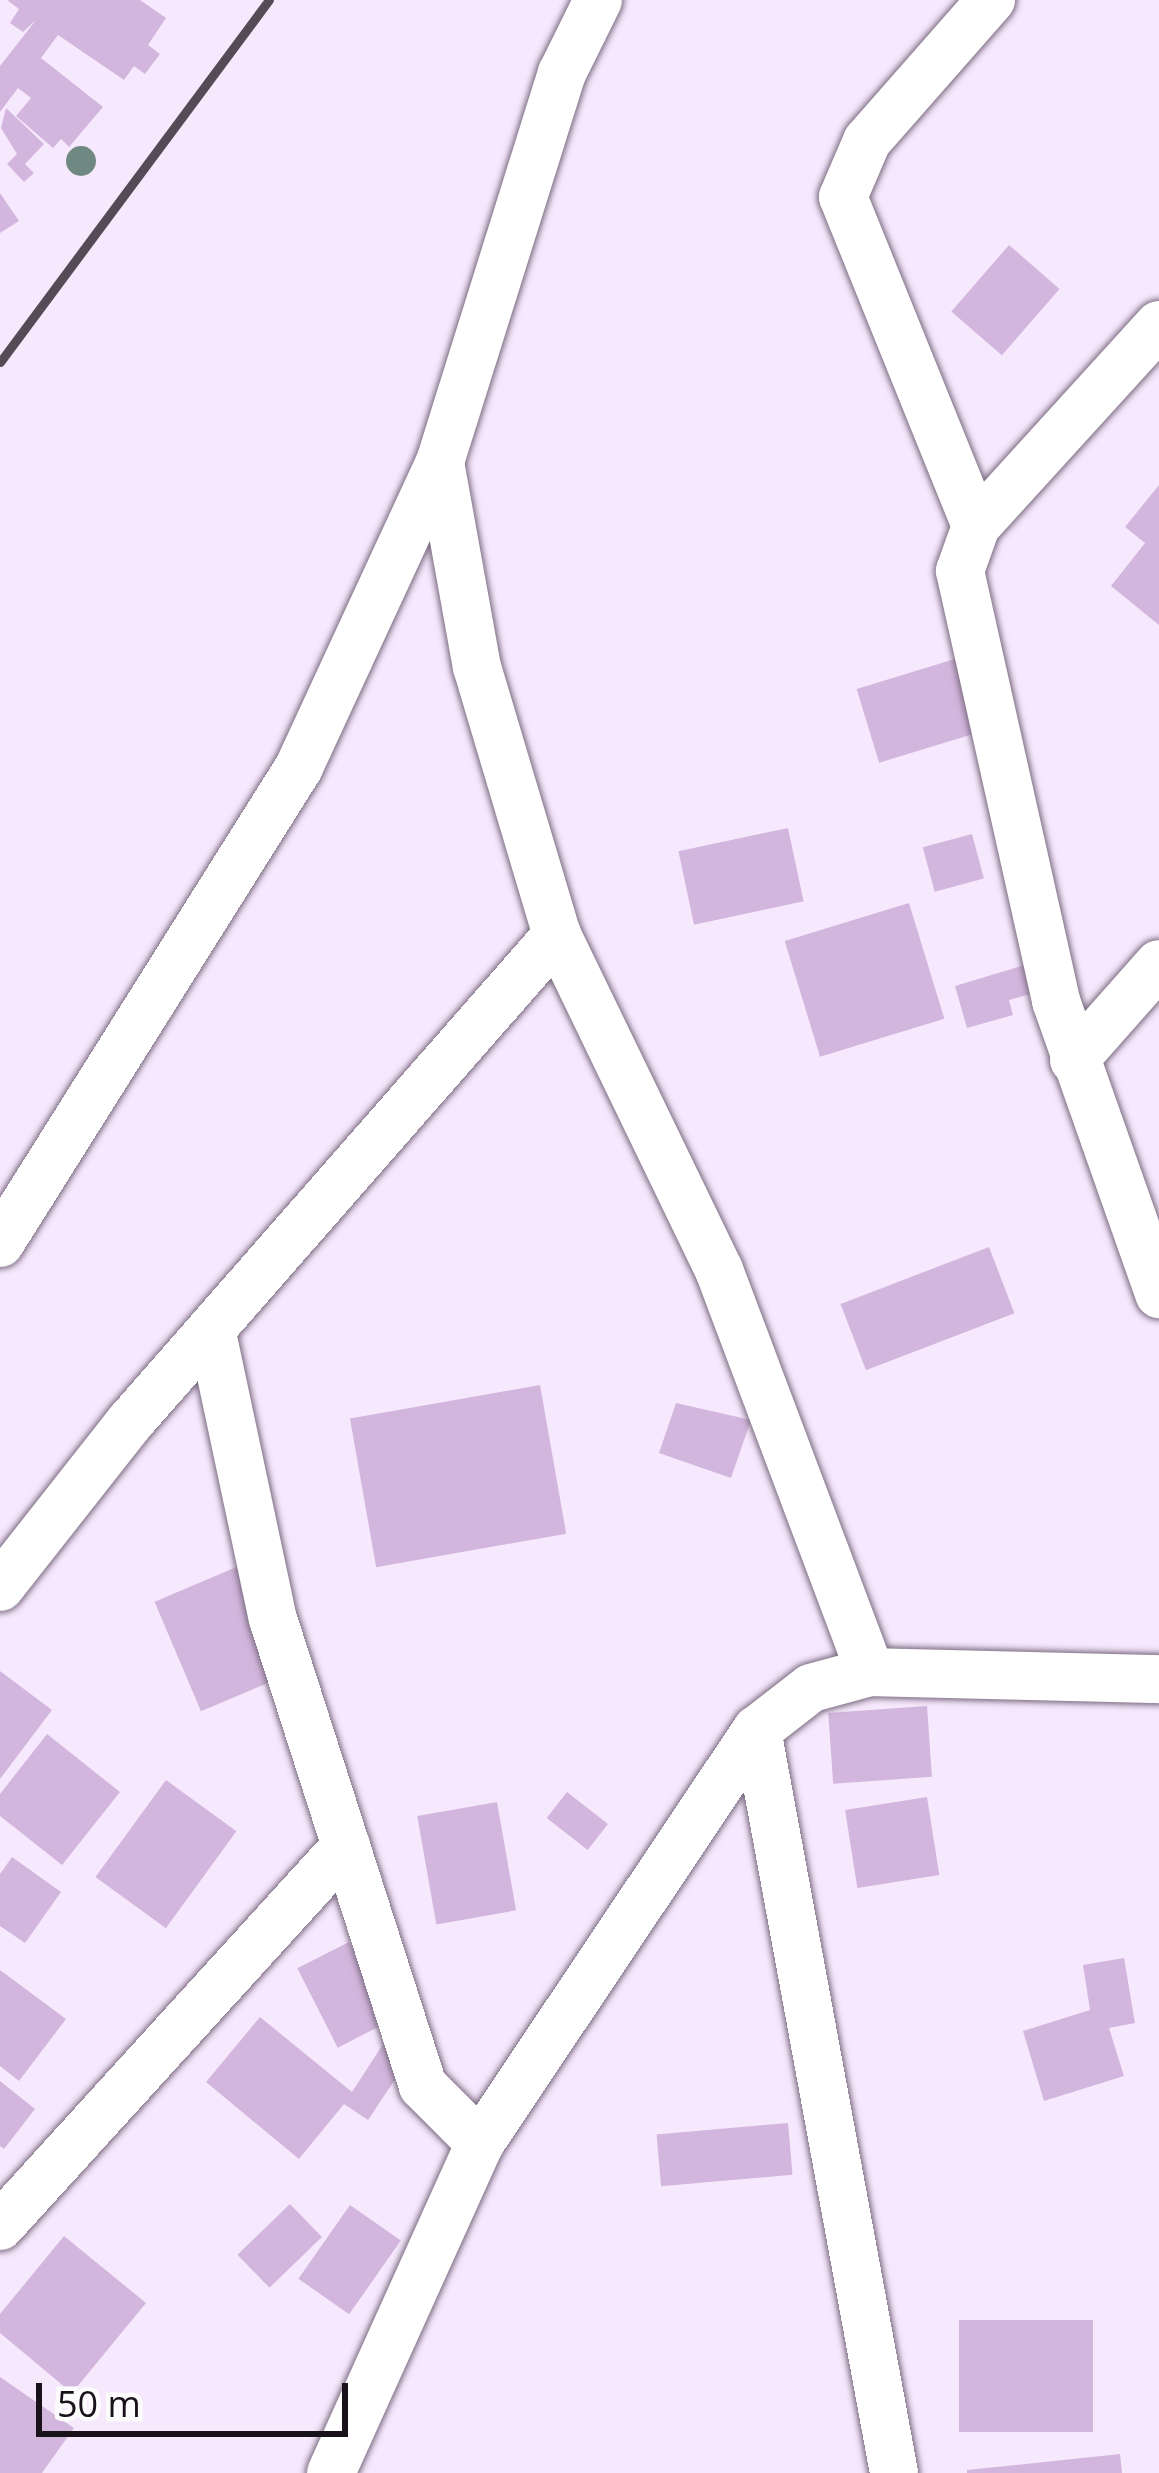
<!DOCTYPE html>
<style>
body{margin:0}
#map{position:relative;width:1159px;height:2473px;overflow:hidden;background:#f7e9fd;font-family:"Open Sans",sans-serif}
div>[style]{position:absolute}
.building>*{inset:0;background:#d3b6dd;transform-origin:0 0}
.roads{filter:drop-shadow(0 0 3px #7c6c82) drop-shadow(0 0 3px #7c6c82)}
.street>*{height:48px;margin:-24px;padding:0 24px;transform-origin:24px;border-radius:24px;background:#fff}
.rail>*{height:9px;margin:-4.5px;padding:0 4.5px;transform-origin:4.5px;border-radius:4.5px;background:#544b57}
.trees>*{width:30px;height:30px;margin:-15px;border-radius:50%;background:#6f8882}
span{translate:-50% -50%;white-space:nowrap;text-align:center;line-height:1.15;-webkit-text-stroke:12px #fcfcfc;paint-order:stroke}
.scale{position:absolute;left:36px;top:2383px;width:312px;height:54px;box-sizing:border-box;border:6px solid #19121b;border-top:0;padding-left:15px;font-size:36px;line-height:42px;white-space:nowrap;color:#19121b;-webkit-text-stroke:9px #fcfcfc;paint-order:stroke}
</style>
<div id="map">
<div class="building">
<div style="clip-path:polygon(7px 0,140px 0,166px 18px,148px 45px,160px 54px,145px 74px,134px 66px,124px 80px,58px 35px,41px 58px,103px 107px,69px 147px,61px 139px,53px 148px,16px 116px,31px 98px,18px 88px,0 112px,0 66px,36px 20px,23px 32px,10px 23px,19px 9px)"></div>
<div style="clip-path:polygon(6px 108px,44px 144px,25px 164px,34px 173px,24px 182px,7px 164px,17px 154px,1px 128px)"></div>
<div style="clip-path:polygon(0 193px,19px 221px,0 233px)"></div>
<div style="left:1009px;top:245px;width:67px;height:88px;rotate:41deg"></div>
<div style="clip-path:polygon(1159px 485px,1159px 625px,1111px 586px,1145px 543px,1125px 527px)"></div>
<div style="left:958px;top:658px;width:77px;height:106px;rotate:73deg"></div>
<div style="left:788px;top:828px;width:75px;height:112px;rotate:78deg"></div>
<div style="left:972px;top:834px;width:46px;height:51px;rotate:75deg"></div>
<div style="left:909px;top:903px;width:121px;height:130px;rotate:73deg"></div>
<div style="clip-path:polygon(1067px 952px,1075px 982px,1009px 1000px,1013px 1015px,967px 1028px,955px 986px)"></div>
<div style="left:989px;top:1247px;width:71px;height:159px;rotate:69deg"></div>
<div style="left:540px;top:1385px;width:151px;height:193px;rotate:80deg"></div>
<div style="clip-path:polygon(676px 1403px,751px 1420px,731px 1478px,659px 1453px)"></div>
<div style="left:253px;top:1560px;width:119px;height:107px;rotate:67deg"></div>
<div style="clip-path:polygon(0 1671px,52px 1710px,0 1779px)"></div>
<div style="left:927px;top:1706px;width:71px;height:99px;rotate:86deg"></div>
<div style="clip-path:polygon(47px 1734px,120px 1792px,62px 1865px,0 1816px,0 1794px)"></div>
<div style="left:166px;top:1780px;width:87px;height:120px;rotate:36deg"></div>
<div style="left:567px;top:1792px;width:52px;height:33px;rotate:38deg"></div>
<div style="left:927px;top:1797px;width:79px;height:83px;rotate:81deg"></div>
<div style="left:497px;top:1802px;width:110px;height:81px;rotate:80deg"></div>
<div style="clip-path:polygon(12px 1857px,61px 1892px,25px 1943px,0 1926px,0 1874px)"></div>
<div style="left:349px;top:1942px;width:89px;height:58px;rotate:63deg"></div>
<div style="clip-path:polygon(1124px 1958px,1135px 2023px,1109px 2028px,1124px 2076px,1044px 2101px,1023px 2031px,1090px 2010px,1083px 1965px)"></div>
<div style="clip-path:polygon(0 1970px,66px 2019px,19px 2081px,0 2066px)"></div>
<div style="clip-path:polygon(260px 2017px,352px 2092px,385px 2041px,410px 2057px,368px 2120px,344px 2104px,299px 2159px,206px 2082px)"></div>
<div style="clip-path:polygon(0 2081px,35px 2109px,4px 2149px,0 2146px)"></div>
<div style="left:788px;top:2123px;width:52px;height:132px;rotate:85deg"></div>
<div style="left:290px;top:2204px;width:46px;height:73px;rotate:46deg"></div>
<div style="left:350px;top:2205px;width:62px;height:90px;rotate:35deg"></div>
<div style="clip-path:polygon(64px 2236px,146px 2303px,72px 2393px,0 2333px,0 2314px)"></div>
<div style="left:959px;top:2320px;width:134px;height:112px"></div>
<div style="clip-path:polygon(0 2377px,74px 2428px,42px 2473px,0 2473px)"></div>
<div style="clip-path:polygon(1120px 2454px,1122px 2473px,967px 2473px,967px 2470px)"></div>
</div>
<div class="roads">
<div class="street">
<div style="left:1159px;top:325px;width:272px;rotate:132.3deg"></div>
<div style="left:976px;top:526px;width:48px;rotate:109.6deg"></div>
<div style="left:960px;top:571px;width:441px;rotate:77.4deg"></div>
<div style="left:1056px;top:1001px;width:311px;rotate:70.6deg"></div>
<div style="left:440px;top:462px;width:208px;rotate:79.8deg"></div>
<div style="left:477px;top:667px;width:280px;rotate:73.4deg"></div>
<div style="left:557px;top:935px;width:372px;rotate:64.2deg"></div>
<div style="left:719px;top:1270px;width:429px;rotate:69.4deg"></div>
<div style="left:976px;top:526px;width:355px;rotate:-112deg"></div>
<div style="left:843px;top:197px;width:61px;rotate:-66.8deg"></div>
<div style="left:867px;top:141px;width:188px;rotate:-48.7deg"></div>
<div style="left:1074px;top:1060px;width:128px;rotate:-48.5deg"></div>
<div style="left:0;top:1243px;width:562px;rotate:-57.86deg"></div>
<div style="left:299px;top:767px;width:336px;rotate:-65.2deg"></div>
<div style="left:440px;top:462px;width:408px;rotate:-72.6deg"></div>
<div style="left:562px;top:73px;width:81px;rotate:-63.7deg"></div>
<div style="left:212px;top:1333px;width:292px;rotate:78deg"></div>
<div style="left:273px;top:1619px;width:490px;rotate:72.2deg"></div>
<div style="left:423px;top:2086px;width:81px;rotate:45deg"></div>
<div style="left:0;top:1587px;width:210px;rotate:-51.8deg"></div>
<div style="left:130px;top:1422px;width:648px;rotate:-48.76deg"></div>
<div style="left:757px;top:1730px;width:756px;rotate:79.55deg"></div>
<div style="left:0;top:2226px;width:514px;rotate:-47.68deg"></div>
<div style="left:331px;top:2473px;width:362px;rotate:-65.7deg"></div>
<div style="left:480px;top:2143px;width:497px;rotate:-56.2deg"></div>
<div style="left:757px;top:1730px;width:68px;rotate:-37.9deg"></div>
<div style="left:811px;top:1688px;width:61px;rotate:-15.2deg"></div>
<div style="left:870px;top:1672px;width:289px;rotate:1.4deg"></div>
</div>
</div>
<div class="rail">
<div style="left:0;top:362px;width:451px;rotate:-53.4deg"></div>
</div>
<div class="trees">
<div style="left:81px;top:161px"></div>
</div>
<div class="scale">50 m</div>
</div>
